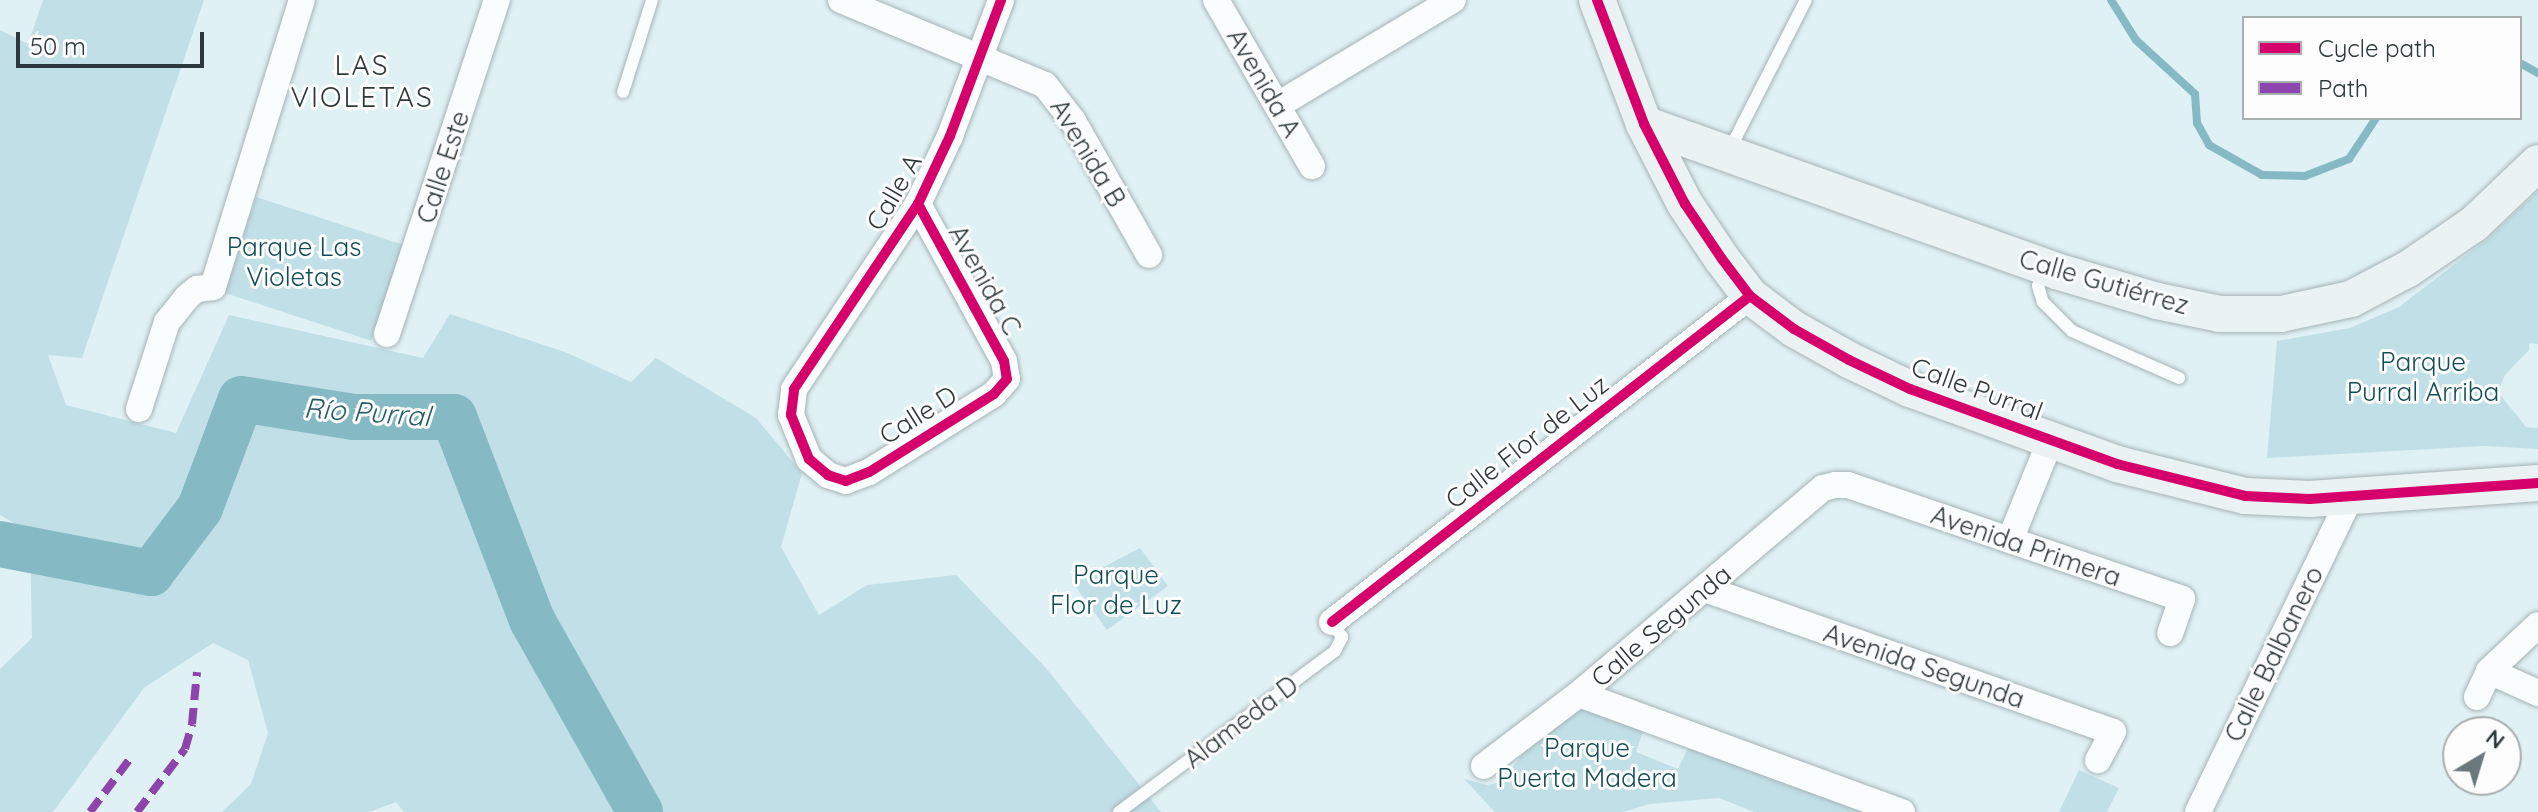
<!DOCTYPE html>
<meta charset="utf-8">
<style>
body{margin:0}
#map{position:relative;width:2538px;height:812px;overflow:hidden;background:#e0f1f5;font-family:Quicksand,sans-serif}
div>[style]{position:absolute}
.green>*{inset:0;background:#c1dfe7;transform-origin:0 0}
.stream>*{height:8px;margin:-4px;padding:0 4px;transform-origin:4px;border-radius:4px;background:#85bac5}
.river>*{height:46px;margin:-23px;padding:0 23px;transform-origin:23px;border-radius:23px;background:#85bac5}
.roads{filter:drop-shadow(0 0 2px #a6b3b6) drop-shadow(0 0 2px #a6b3b6)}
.lane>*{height:12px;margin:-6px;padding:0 6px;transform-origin:6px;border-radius:6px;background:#fafdfe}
.street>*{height:26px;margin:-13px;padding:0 13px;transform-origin:13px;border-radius:13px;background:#fafdfe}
.secondary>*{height:36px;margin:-18px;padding:0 18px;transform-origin:18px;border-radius:18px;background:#ebf2f3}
.quiet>*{height:8px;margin-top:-4px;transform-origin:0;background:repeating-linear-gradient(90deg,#8e44ad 0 16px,transparent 0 24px)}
.cycleway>*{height:10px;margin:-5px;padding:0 5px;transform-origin:5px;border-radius:5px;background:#d6006c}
span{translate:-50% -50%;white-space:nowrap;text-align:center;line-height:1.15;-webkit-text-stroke:6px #fdfdfd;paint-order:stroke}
.street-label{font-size:26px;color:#2c383b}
.park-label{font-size:26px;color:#114c58}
.neighbourhood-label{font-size:28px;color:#2c383b;letter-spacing:2px}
.water-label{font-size:28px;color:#255d69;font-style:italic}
.legend{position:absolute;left:2242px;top:16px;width:280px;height:104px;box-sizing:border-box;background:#fdfdfd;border:2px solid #a9aeaf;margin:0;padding:10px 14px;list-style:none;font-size:24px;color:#2c383b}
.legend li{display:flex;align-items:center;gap:16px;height:40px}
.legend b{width:40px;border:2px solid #a9aeaf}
.north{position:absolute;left:2442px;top:716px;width:80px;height:80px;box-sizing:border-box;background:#fdfdfd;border:2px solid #a9aeaf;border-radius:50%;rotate:38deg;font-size:22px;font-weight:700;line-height:32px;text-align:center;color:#2c383b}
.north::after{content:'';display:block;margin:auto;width:28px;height:36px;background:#6b797c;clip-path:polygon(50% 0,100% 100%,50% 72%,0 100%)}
.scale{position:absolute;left:16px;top:32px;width:188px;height:36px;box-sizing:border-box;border:4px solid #2c383b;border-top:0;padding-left:10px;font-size:24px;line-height:28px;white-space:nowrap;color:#2c383b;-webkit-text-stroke:6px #fdfdfd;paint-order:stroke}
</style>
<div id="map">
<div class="green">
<div style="clip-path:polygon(43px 0,204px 0,82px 358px,48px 355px,66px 405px,176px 433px,229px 315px,423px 358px,450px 314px,565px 352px,631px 382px,656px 358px,756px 418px,802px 473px,781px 547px,819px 615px,867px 585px,956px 575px,1046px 668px,1161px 812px,404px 812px,396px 802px,369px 812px,222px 812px,251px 784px,268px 733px,248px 660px,213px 643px,144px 688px,53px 812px,0 812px,0 669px,32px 638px,30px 533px,0 515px,0 30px,28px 44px)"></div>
<div style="clip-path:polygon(2538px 191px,2538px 344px,2529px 343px,2529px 350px,2505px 375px,2498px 392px,2526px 427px,2538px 428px,2538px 449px,2485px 446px,2267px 458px,2277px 341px,2350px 328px,2399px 307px,2486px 240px)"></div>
<div style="left:256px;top:197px;width:154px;height:101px;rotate:18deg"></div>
<div style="clip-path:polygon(1140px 548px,1168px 586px,1107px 630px,1073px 583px)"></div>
<div style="clip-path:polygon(1577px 708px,1644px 729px,1636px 752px,1678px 769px,1688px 748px,1866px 812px,1754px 812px,1719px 798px,1650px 804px,1623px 812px,1495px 812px,1464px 779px,1487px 785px,1501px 782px,1528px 747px)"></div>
<div style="clip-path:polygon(2079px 770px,2119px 788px,2107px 812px,2059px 812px)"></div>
</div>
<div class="stream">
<div style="left:2111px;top:0;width:47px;rotate:58deg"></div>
<div style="left:2136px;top:40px;width:80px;rotate:42.5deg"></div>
<div style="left:2195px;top:94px;width:29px;rotate:86deg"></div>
<div style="left:2197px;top:123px;width:25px;rotate:61deg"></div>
<div style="left:2209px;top:145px;width:61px;rotate:29.5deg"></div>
<div style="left:2262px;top:175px;width:43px;rotate:1.3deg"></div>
<div style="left:2305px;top:176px;width:47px;rotate:-21.1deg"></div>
<div style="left:2349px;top:159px;width:49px;rotate:-56.6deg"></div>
<div style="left:2520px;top:63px;width:21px;rotate:29deg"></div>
</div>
<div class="river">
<div style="left:0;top:544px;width:154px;rotate:10.9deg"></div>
<div style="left:151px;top:573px;width:81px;rotate:-53deg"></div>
<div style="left:200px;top:508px;width:116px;rotate:-69.4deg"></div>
<div style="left:241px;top:399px;width:114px;rotate:9.1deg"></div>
<div style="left:354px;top:417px;width:100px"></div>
<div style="left:454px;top:417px;width:217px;rotate:69deg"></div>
<div style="left:532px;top:620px;width:220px;rotate:60.6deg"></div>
</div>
<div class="roads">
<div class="lane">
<div style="left:623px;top:92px;width:96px;rotate:-72.5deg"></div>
<div style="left:1729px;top:151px;width:169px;rotate:-63deg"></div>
<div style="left:2044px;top:269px;width:18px;rotate:109deg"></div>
<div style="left:2038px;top:286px;width:17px;rotate:73deg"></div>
<div style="left:2043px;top:302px;width:41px;rotate:45deg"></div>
<div style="left:2072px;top:331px;width:117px;rotate:23.7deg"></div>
<div style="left:1119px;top:812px;width:269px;rotate:-36.7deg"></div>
<div style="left:1335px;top:651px;width:16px;rotate:-63deg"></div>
<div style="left:1342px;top:637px;width:18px;rotate:-124deg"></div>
</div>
<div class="street">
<div style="left:841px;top:0;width:221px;rotate:22.6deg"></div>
<div style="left:1045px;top:85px;width:46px;rotate:52.1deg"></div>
<div style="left:1073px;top:121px;width:154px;rotate:60.4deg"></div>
<div style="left:1216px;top:0;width:192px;rotate:60deg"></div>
<div style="left:1278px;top:105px;width:204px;rotate:-31deg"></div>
<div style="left:918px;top:204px;width:179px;rotate:61.3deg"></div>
<div style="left:1004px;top:361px;width:18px;rotate:81deg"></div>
<div style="left:1007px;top:379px;width:20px;rotate:131deg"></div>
<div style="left:994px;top:394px;width:147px;rotate:148deg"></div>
<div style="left:869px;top:472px;width:25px;rotate:159deg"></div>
<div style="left:846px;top:481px;width:19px;rotate:-162deg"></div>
<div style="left:828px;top:475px;width:25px;rotate:-140deg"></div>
<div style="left:809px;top:459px;width:48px;rotate:-112.2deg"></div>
<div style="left:791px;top:415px;width:26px;rotate:-83deg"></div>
<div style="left:794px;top:389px;width:223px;rotate:-56.2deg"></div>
<div style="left:918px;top:204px;width:75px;rotate:-64.8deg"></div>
<div style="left:950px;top:136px;width:145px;rotate:-69.4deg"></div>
<div style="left:387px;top:334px;width:352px;rotate:-71.8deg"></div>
<div style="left:139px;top:409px;width:91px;rotate:-72.2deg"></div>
<div style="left:167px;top:322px;width:32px;rotate:-51deg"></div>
<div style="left:187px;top:297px;width:13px;rotate:-39deg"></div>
<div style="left:197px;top:289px;width:16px;rotate:-7deg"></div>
<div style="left:213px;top:287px;width:300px;rotate:-72.8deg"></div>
<div style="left:2010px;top:540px;width:109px;rotate:-67.9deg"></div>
<div style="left:1705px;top:589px;width:432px;rotate:19.3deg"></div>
<div style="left:2113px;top:732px;width:32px;rotate:118deg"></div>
<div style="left:1332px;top:622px;width:530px;rotate:-37.95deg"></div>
<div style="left:2489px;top:671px;width:54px;rotate:24.2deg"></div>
<div style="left:1579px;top:694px;width:344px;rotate:20.1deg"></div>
<div style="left:2477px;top:697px;width:29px;rotate:-65deg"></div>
<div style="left:2489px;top:671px;width:67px;rotate:-43.2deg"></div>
<div style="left:1484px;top:766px;width:119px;rotate:-37.2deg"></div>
<div style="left:1579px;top:694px;width:319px;rotate:-40.2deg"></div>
<div style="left:1823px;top:488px;width:12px;rotate:-14deg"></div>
<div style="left:1835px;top:485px;width:13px"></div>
<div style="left:1848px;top:485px;width:353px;rotate:18.8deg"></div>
<div style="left:2182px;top:599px;width:36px;rotate:109deg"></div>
<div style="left:2198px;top:812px;width:351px;rotate:-64.2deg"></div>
</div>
<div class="secondary">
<div style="left:1597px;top:0;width:133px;rotate:69.2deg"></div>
<div style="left:1644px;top:124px;width:90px;rotate:62.9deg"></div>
<div style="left:1685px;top:204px;width:66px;rotate:56.1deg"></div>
<div style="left:1722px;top:259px;width:46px;rotate:52.9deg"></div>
<div style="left:1750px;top:296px;width:55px;rotate:36.9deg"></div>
<div style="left:1794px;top:329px;width:63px;rotate:29.4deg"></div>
<div style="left:1849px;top:360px;width:68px;rotate:25.4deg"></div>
<div style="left:1910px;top:389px;width:220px;rotate:19.9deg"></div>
<div style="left:2117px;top:464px;width:132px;rotate:14deg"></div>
<div style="left:2245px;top:496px;width:65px;rotate:2.6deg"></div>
<div style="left:2310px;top:499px;width:229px;rotate:-4deg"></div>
<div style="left:1644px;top:124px;width:437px;rotate:19.6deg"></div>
<div style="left:2056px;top:271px;width:105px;rotate:16.5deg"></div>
<div style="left:2157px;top:301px;width:64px;rotate:11.7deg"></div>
<div style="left:2220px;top:314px;width:61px"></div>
<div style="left:2281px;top:314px;width:72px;rotate:-12.1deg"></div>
<div style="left:2351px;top:299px;width:64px;rotate:-27.8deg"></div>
<div style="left:2408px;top:269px;width:80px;rotate:-34.3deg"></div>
<div style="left:2474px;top:224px;width:88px;rotate:-43.6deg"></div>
</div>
</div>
<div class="quiet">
<div style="left:90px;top:812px;width:70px;rotate:-53.1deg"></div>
<div style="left:137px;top:812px;width:79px;rotate:-52.7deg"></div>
<div style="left:185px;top:749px;width:26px;rotate:-74deg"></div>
<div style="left:192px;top:724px;width:52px;rotate:-84.5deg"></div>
</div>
<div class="cycleway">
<div style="left:1597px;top:0;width:133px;rotate:69.2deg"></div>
<div style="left:1644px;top:124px;width:90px;rotate:62.9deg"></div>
<div style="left:1685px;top:204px;width:66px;rotate:56.1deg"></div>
<div style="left:1722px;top:259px;width:46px;rotate:52.9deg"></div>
<div style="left:1750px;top:296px;width:55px;rotate:36.9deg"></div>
<div style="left:1794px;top:329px;width:63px;rotate:29.4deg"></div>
<div style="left:1849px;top:360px;width:68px;rotate:25.4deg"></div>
<div style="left:1910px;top:389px;width:220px;rotate:19.9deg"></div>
<div style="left:2117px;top:464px;width:132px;rotate:14deg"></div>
<div style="left:2245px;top:496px;width:65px;rotate:2.6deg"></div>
<div style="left:2310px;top:499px;width:229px;rotate:-4deg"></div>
<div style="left:918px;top:204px;width:179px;rotate:61.3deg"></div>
<div style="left:1004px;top:361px;width:18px;rotate:81deg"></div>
<div style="left:1007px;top:379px;width:20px;rotate:131deg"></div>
<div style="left:994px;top:394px;width:147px;rotate:148deg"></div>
<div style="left:869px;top:472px;width:25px;rotate:159deg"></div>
<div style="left:846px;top:481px;width:19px;rotate:-162deg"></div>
<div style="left:828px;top:475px;width:25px;rotate:-140deg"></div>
<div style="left:809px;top:459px;width:48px;rotate:-112.2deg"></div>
<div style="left:791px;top:415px;width:26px;rotate:-83deg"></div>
<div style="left:794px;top:389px;width:223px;rotate:-56.2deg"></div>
<div style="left:918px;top:204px;width:75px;rotate:-64.8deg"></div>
<div style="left:950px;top:136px;width:145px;rotate:-69.4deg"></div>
<div style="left:1332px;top:622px;width:530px;rotate:-37.95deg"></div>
</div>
<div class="street-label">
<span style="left:1264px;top:83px;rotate:60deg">Avenida A</span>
<span style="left:1088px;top:153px;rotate:59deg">Avenida B</span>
<span style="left:443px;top:167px;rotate:-72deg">Calle Este</span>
<span style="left:894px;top:192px;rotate:-60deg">Calle A</span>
<span style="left:985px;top:280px;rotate:61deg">Avenida C</span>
<span style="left:2104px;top:282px;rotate:16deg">Calle Gutiérrez</span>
<span style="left:1977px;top:389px;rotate:20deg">Calle Purral</span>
<span style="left:918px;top:415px;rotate:-32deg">Calle D</span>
<span style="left:1527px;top:442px;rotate:-38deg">Calle Flor de Luz</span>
<span style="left:2026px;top:546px;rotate:19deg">Avenida Primera</span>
<span style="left:1661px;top:626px;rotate:-40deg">Calle Segunda</span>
<span style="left:2274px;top:654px;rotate:-64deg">Calle Balbanero</span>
<span style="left:1924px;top:666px;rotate:19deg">Avenida Segunda</span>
<span style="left:1241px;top:722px;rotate:-37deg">Alameda D</span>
</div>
<div class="park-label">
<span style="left:294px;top:262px">Parque Las<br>Violetas</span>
<span style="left:2423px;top:377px">Parque<br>Purral Arriba</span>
<span style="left:1116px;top:590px">Parque<br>Flor de Luz</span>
<span style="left:1587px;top:763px">Parque<br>Puerta Madera</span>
</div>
<div class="neighbourhood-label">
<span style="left:362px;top:81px">LAS<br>VIOLETAS</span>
</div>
<div class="water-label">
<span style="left:367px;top:412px;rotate:4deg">Río Purral</span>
</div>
<ul class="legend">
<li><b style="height:10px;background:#d6006c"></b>Cycle path</li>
<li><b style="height:10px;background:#8e44ad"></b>Path</li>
</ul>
<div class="north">N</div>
<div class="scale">50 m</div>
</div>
